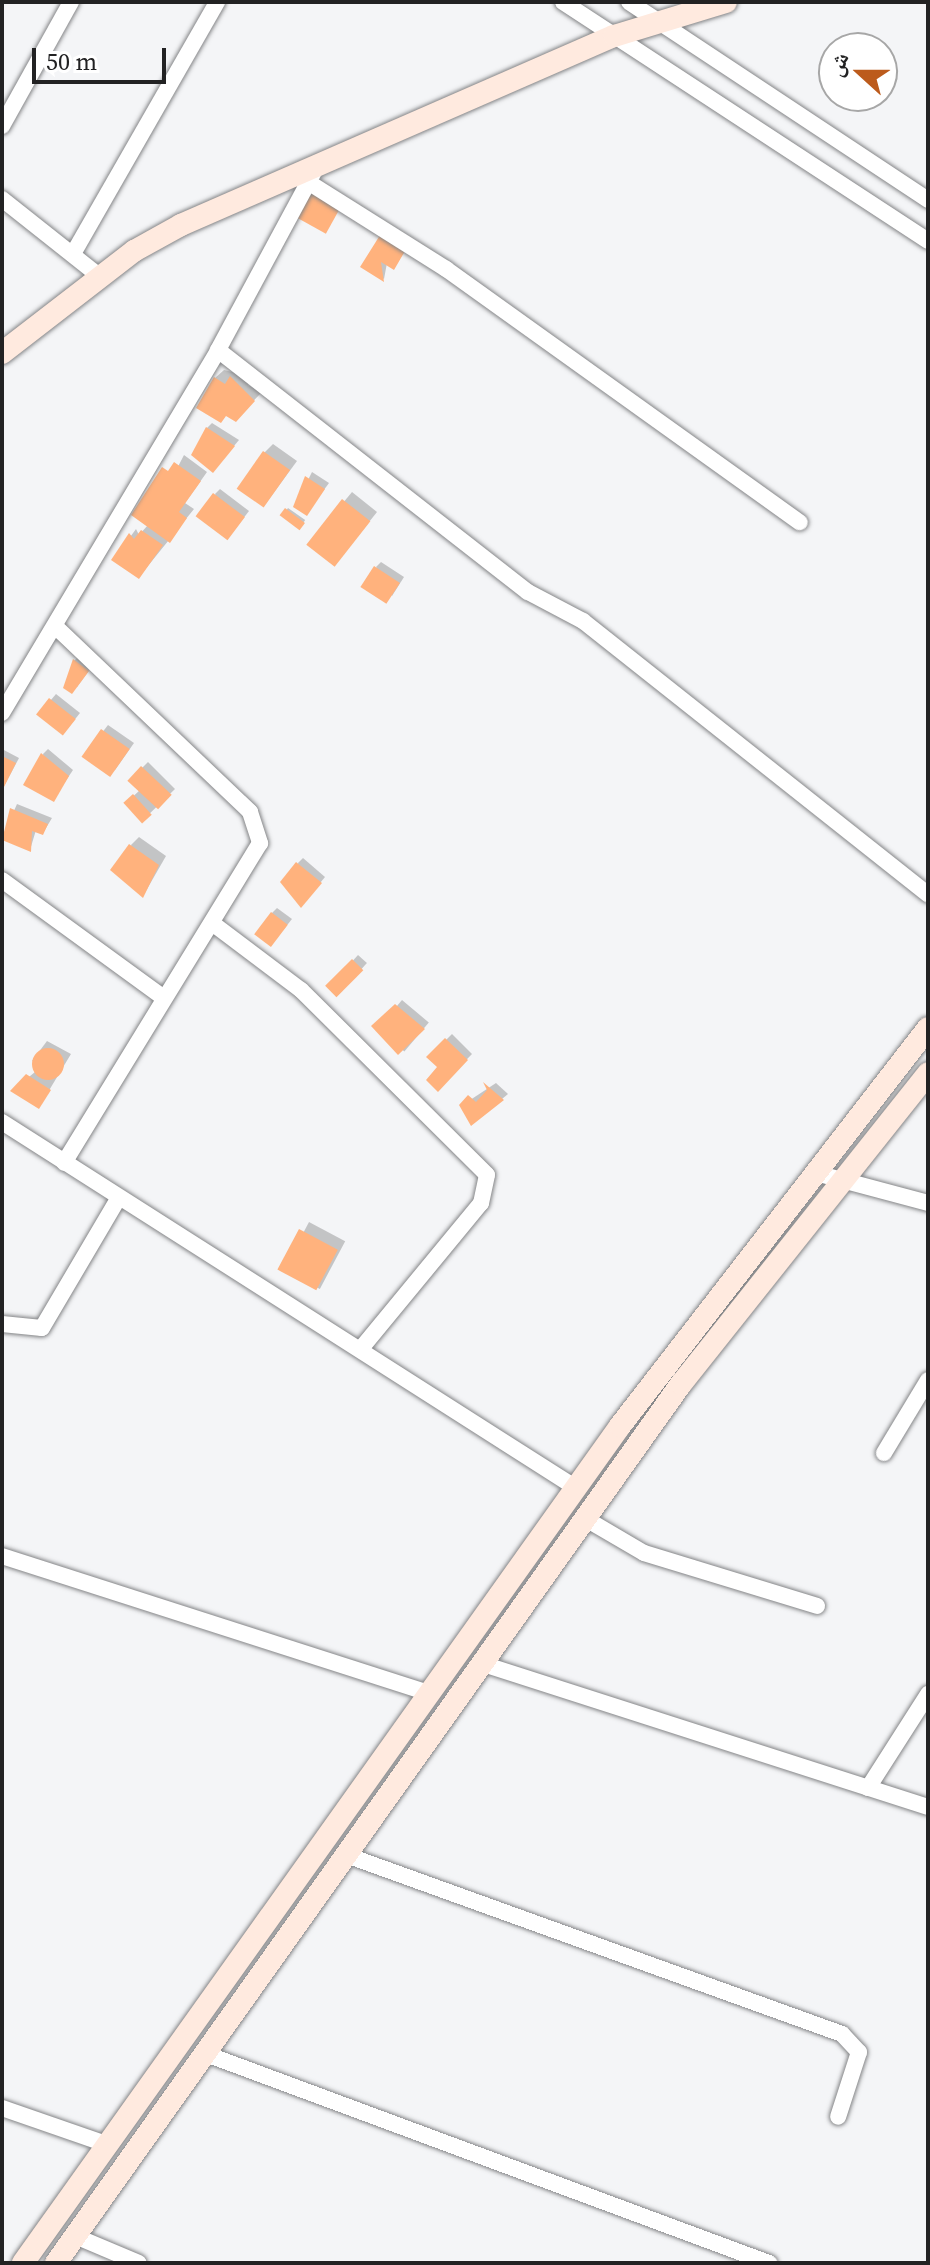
<!DOCTYPE html>
<meta charset="utf-8">
<style>
body{margin:0}
#map{position:relative;width:930px;height:2265px;overflow:hidden;background:#f4f5f7;font-family:"Source Serif 4","Noto Naskh Arabic",serif}
div>[style]{position:absolute}
.shadow>*{inset:0;background:#0003;transform-origin:0 0}
.building>*{inset:0;background:#ffb27d;transform-origin:0 0}
.round{border-radius:50%}
.roads{filter:drop-shadow(0 0 2px #848587) drop-shadow(0 0 2px #848587)}
.street>*{height:16px;margin:-8px;padding:0 8px;transform-origin:8px;border-radius:8px;background:#fff}
.secondary>*{height:22px;margin:-11px;padding:0 11px;transform-origin:11px;border-radius:11px;background:#ffeadf}
span{translate:-50% -50%;white-space:nowrap;text-align:center;line-height:1.15;-webkit-text-stroke:6px #fff;paint-order:stroke}
.frame{position:absolute;inset:0;border:4px solid #222223;pointer-events:none}
.north{position:absolute;left:818px;top:32px;width:80px;height:80px;box-sizing:border-box;background:#fff;border:2px solid #a7a7a7;border-radius:50%;rotate:291deg;font-size:22px;font-weight:700;line-height:32px;text-align:center;color:#222223}
.north::after{content:'';display:block;margin:auto;width:28px;height:36px;background:#bc5b1c;clip-path:polygon(50% 0,100% 100%,50% 72%,0 100%)}
.scale{position:absolute;left:32px;top:48px;width:134px;height:36px;box-sizing:border-box;border:4px solid #222223;border-top:0;padding-left:10px;font-size:24px;line-height:28px;white-space:nowrap;color:#222223;-webkit-text-stroke:6px #fff;paint-order:stroke}
</style>
<div id="map">
<div class="shadow">
<div style="clip-path:polygon(409px 245px,394px 267px,387px 263px,384px 279px,363px 266px)"></div>
<div style="clip-path:polygon(224px 370px,253px 377px,248px 385px,262px 392px,236px 419px,215px 378px)"></div>
<div style="clip-path:polygon(212px 423px,239px 440px,218px 465px,207px 428px)"></div>
<div style="clip-path:polygon(273px 444px,297px 461px,264px 506px,264px 453px)"></div>
<div style="clip-path:polygon(184px 455px,207px 472px,185px 503px,194px 509px,139px 577px,114px 559px,136px 529px,139px 535px,148px 525px)"></div>
<div style="clip-path:polygon(312px 472px,329px 483px,307px 513px,295px 506px)"></div>
<div style="clip-path:polygon(220px 489px,249px 511px,232px 533px,215px 494px)"></div>
<div style="clip-path:polygon(352px 492px,377px 512px,342px 556px,309px 544px)"></div>
<div style="left:288px;top:508px;width:21px;height:9px;rotate:35deg"></div>
<div style="clip-path:polygon(381px 562px,404px 577px,392px 596px,376px 567px)"></div>
<div style="clip-path:polygon(79px 656px,93px 665px,77px 687px,74px 661px)"></div>
<div style="clip-path:polygon(56px 694px,80px 713px,68px 728px,39px 714px)"></div>
<div style="clip-path:polygon(108px 725px,134px 743px,115px 770px,84px 756px)"></div>
<div style="clip-path:polygon(2px 749px,19px 758px,2px 790px)"></div>
<div style="clip-path:polygon(48px 749px,73px 770px,53px 800px,43px 754px)"></div>
<div style="clip-path:polygon(148px 762px,175px 789px,142px 821px,126px 803px,140px 790px,130px 780px)"></div>
<div style="clip-path:polygon(17px 804px,52px 818px,43px 833px,36px 830px,30px 850px,2px 838px)"></div>
<div style="clip-path:polygon(139px 837px,166px 856px,143px 896px,131px 845px)"></div>
<div style="clip-path:polygon(303px 858px,325px 877px,306px 900px,298px 863px)"></div>
<div style="clip-path:polygon(277px 908px,292px 919px,276px 939px,272px 913px)"></div>
<div style="left:358px;top:955px;width:12px;height:43px;rotate:42deg"></div>
<div style="left:402px;top:1000px;width:35px;height:38px;rotate:40deg"></div>
<div style="clip-path:polygon(452px 1034px,472px 1054px,438px 1089px,440px 1067px,429px 1057px)"></div>
<div style="clip-path:polygon(47px 1041px,71px 1054px,39px 1107px,13px 1090px,35px 1072px,39px 1064px,32px 1061px)"></div>
<div style="clip-path:polygon(496px 1083px,508px 1094px,472px 1124px,461px 1106px)"></div>
<div style="left:309px;top:1222px;width:41px;height:54px;rotate:28deg"></div>
</div>
<div class="building">
<div style="left:310px;top:186px;width:37px;height:34px;rotate:29deg"></div>
<div style="clip-path:polygon(382px 232px,405px 251px,394px 270px,381px 262px,384px 282px,360px 267px)"></div>
<div style="clip-path:polygon(230px 376px,255px 401px,236px 422px,226px 416px,221px 423px,196px 408px,214px 377px,225px 384px)"></div>
<div style="clip-path:polygon(206px 427px,235px 446px,213px 473px,191px 455px)"></div>
<div style="left:263px;top:451px;width:33px;height:46px;rotate:35deg"></div>
<div style="clip-path:polygon(174px 462px,201px 481px,179px 512px,187px 518px,170px 543px,131px 515px,162px 467px,168px 471px)"></div>
<div style="clip-path:polygon(305px 476px,325px 489px,307px 516px,293px 507px)"></div>
<div style="left:213px;top:493px;width:40px;height:29px;rotate:37deg"></div>
<div style="left:342px;top:499px;width:36px;height:58px;rotate:38deg"></div>
<div style="left:285px;top:508px;width:25px;height:9px;rotate:37deg"></div>
<div style="clip-path:polygon(141px 530px,163px 545px,139px 579px,111px 560px,129px 533px,134px 539px)"></div>
<div style="left:374px;top:566px;width:31px;height:25px;rotate:33deg"></div>
<div style="clip-path:polygon(73px 659px,89px 671px,72px 694px,63px 688px)"></div>
<div style="left:49px;top:698px;width:34px;height:21px;rotate:38deg"></div>
<div style="left:101px;top:729px;width:35px;height:34px;rotate:35deg"></div>
<div style="clip-path:polygon(41px 753px,69px 776px,54px 802px,23px 785px)"></div>
<div style="clip-path:polygon(2px 756px,16px 763px,2px 791px)"></div>
<div style="left:141px;top:766px;width:42px;height:20px;rotate:43deg"></div>
<div style="left:133px;top:794px;width:28px;height:13px;rotate:48deg"></div>
<div style="clip-path:polygon(10px 808px,48px 824px,43px 835px,32px 831px,31px 852px,2px 840px)"></div>
<div style="clip-path:polygon(129px 844px,159px 865px,143px 898px,110px 870px)"></div>
<div style="clip-path:polygon(296px 862px,322px 883px,301px 908px,280px 882px)"></div>
<div style="left:271px;top:912px;width:21px;height:28px;rotate:37deg"></div>
<div style="left:352px;top:959px;width:16px;height:38px;rotate:45deg"></div>
<div style="clip-path:polygon(395px 1004px,425px 1029px,398px 1055px,371px 1026px)"></div>
<div style="clip-path:polygon(445px 1038px,468px 1060px,438px 1092px,426px 1080px,437px 1067px,426px 1057px)"></div>
<div class="round" style="left:32px;top:1048px;width:32px;height:32px"></div>
<div style="clip-path:polygon(26px 1074px,51px 1090px,39px 1109px,10px 1091px)"></div>
<div style="clip-path:polygon(483px 1082px,504px 1100px,471px 1126px,459px 1105px,468px 1095px,476px 1102px,487px 1090px)"></div>
<div style="left:299px;top:1229px;width:44px;height:46px;rotate:28deg"></div>
</div>
<div class="roads">
<div class="street">
<div style="left:563px;top:2px;width:436px;rotate:33.2deg"></div>
<div style="left:629px;top:2px;width:359px;rotate:33.5deg"></div>
<div style="left:2px;top:126px;width:142px;rotate:-60.9deg"></div>
<div style="left:308px;top:182px;width:163px;rotate:32.2deg"></div>
<div style="left:446px;top:269px;width:435px;rotate:35.6deg"></div>
<div style="left:2px;top:199px;width:124px;rotate:38.4deg"></div>
<div style="left:74px;top:252px;width:288px;rotate:-60.2deg"></div>
<div style="left:218px;top:350px;width:393px;rotate:38deg"></div>
<div style="left:528px;top:592px;width:62px;rotate:27.8deg"></div>
<div style="left:583px;top:621px;width:440px;rotate:38.4deg"></div>
<div style="left:56px;top:627px;width:268px;rotate:43.6deg"></div>
<div style="left:250px;top:812px;width:33px;rotate:72deg"></div>
<div style="left:260px;top:843px;width:375px;rotate:121.5deg"></div>
<div style="left:2px;top:713px;width:422px;rotate:-59.2deg"></div>
<div style="left:218px;top:350px;width:207px;rotate:-61.7deg"></div>
<div style="left:2px;top:880px;width:197px;rotate:36.1deg"></div>
<div style="left:212px;top:923px;width:111px;rotate:37deg"></div>
<div style="left:301px;top:990px;width:262px;rotate:44.8deg"></div>
<div style="left:487px;top:1175px;width:29px;rotate:102deg"></div>
<div style="left:481px;top:1203px;width:190px;rotate:129.5deg"></div>
<div style="left:2px;top:1122px;width:681px;rotate:32.52deg"></div>
<div style="left:816px;top:1173px;width:116px;rotate:15deg"></div>
<div style="left:2px;top:1324px;width:40px;rotate:5.7deg"></div>
<div style="left:42px;top:1328px;width:150px;rotate:-59.5deg"></div>
<div style="left:884px;top:1453px;width:85px;rotate:-58.9deg"></div>
<div style="left:586px;top:1519px;width:67px;rotate:30.4deg"></div>
<div style="left:644px;top:1553px;width:181px;rotate:17deg"></div>
<div style="left:2px;top:1556px;width:447px;rotate:17.8deg"></div>
<div style="left:483px;top:1664px;width:467px;rotate:17.8deg"></div>
<div style="left:868px;top:1788px;width:112px;rotate:-57.4deg"></div>
<div style="left:349px;top:1856px;width:524px;rotate:19.85deg"></div>
<div style="left:842px;top:2034px;width:25px;rotate:47deg"></div>
<div style="left:859px;top:2052px;width:68px;rotate:107.9deg"></div>
<div style="left:206px;top:2054px;width:601px;rotate:20.37deg"></div>
<div style="left:2px;top:2108px;width:113px;rotate:19.1deg"></div>
<div style="left:75px;top:2236px;width:69px;rotate:22.9deg"></div>
</div>
<div class="secondary">
<div style="left:2px;top:353px;width:167px;rotate:-37.7deg"></div>
<div style="left:134px;top:251px;width:54px;rotate:-29deg"></div>
<div style="left:181px;top:225px;width:472px;rotate:-23.6deg"></div>
<div style="left:614px;top:36px;width:117px;rotate:-16.9deg"></div>
<div style="left:23px;top:2263px;width:1028px;rotate:-54.5deg"></div>
<div style="left:620px;top:1426px;width:503px;rotate:-52.26deg"></div>
<div style="left:56px;top:2263px;width:1079px;rotate:-54.59deg"></div>
<div style="left:681px;top:1384px;width:397px;rotate:-51.5deg"></div>
</div>
</div>
<div class="frame"></div>
<div class="north">ش</div>
<div class="scale">50 m</div>
</div>
